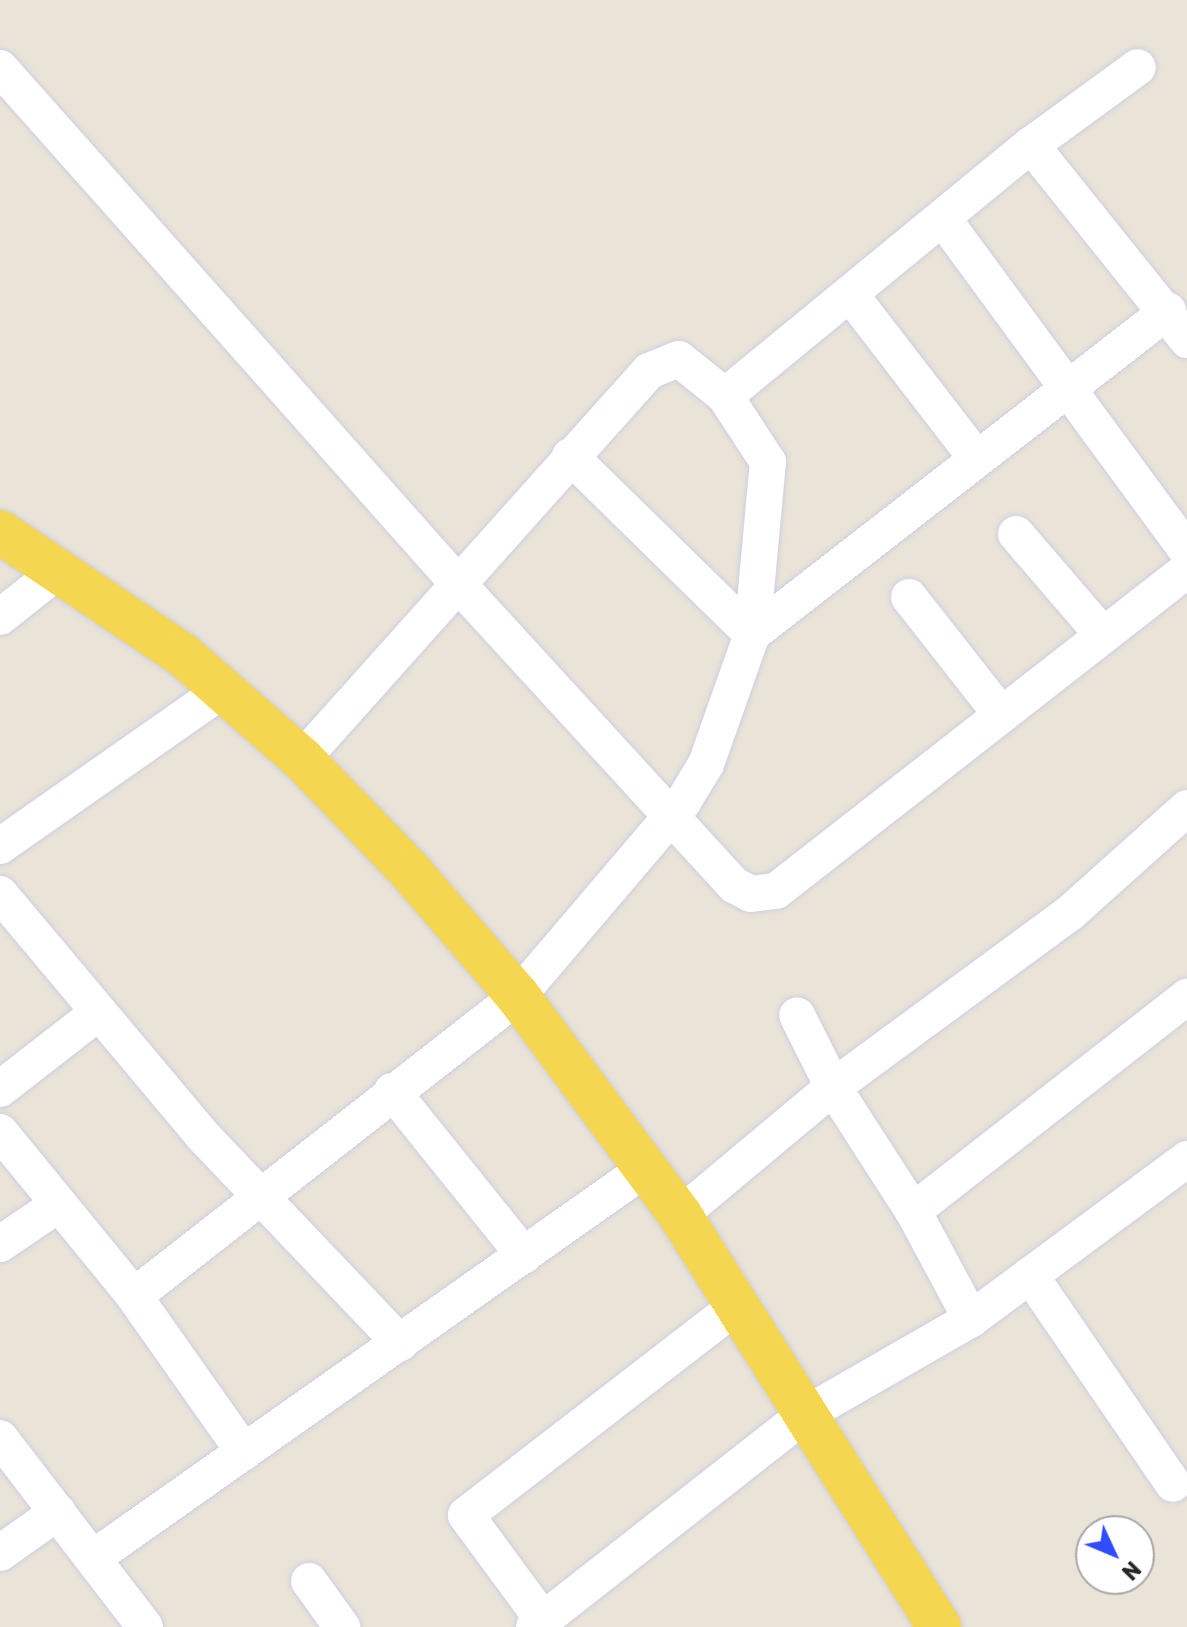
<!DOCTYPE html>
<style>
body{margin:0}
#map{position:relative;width:1187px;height:1627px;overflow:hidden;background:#eae3d7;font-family:Rubik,sans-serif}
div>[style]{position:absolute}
.roads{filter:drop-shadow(0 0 2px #cccfe1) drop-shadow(0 0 2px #cccfe1)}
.minor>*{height:36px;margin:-18px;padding:0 18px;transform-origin:18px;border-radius:18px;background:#fff}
.major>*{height:44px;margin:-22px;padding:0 22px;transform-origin:22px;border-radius:22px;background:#f5d651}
span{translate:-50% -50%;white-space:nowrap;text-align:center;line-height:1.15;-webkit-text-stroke:8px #fff;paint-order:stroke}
.north{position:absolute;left:1075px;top:1515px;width:80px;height:80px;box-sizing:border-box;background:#fff;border:2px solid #a8a8a8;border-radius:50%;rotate:134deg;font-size:22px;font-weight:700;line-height:32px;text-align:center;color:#262626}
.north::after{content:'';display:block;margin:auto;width:28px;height:36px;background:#2f4cff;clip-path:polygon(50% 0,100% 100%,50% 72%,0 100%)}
</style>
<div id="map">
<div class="roads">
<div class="minor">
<div style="left:0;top:68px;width:693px;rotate:48.39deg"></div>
<div style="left:460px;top:586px;width:406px;rotate:47.5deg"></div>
<div style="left:734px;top:885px;width:19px;rotate:28deg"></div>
<div style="left:751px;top:894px;width:25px;rotate:-7deg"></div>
<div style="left:776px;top:891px;width:521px;rotate:-37.99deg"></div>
<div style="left:1031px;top:145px;width:250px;rotate:51.3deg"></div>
<div style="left:944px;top:220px;width:411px;rotate:53.7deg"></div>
<div style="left:853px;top:298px;width:203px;rotate:52.4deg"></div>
<div style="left:570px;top:456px;width:255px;rotate:44.4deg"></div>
<div style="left:752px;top:634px;width:173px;rotate:-84.7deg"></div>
<div style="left:768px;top:462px;width:79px;rotate:-123.1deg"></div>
<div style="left:1016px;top:534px;width:132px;rotate:49.3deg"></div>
<div style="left:909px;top:597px;width:147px;rotate:51.9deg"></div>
<div style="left:0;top:617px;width:74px;rotate:-38.4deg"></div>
<div style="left:302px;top:759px;width:521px;rotate:-48.19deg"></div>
<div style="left:649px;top:371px;width:32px;rotate:-22deg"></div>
<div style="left:679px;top:359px;width:59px;rotate:38.8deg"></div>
<div style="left:725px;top:396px;width:396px;rotate:-39.4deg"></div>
<div style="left:1031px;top:145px;width:132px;rotate:-36.1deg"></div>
<div style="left:0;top:846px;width:272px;rotate:-35deg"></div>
<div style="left:0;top:894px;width:316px;rotate:50deg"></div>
<div style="left:203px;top:1136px;width:286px;rotate:46.4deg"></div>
<div style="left:0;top:1089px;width:125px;rotate:-37.9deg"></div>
<div style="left:392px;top:1091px;width:211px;rotate:51.2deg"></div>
<div style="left:0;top:1132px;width:212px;rotate:50.7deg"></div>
<div style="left:134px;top:1296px;width:191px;rotate:54.8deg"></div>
<div style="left:913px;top:1211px;width:148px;rotate:-122.8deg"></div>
<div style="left:833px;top:1087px;width:294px;rotate:-36.3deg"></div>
<div style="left:1070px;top:913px;width:157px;rotate:-41.9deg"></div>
<div style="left:680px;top:1215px;width:199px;rotate:-39.9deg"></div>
<div style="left:833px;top:1087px;width:80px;rotate:-116.6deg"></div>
<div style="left:0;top:1244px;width:71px;rotate:-34.1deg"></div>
<div style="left:1030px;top:1275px;width:253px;rotate:55.6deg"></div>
<div style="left:134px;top:1296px;width:487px;rotate:-38deg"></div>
<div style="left:518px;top:996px;width:255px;rotate:-49.6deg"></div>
<div style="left:683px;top:802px;width:44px;rotate:-58.8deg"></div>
<div style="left:706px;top:764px;width:138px;rotate:-70.5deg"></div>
<div style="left:752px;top:634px;width:527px;rotate:-37.83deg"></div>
<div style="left:971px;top:1319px;width:123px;rotate:-118.2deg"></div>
<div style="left:913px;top:1211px;width:348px;rotate:-38deg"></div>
<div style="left:0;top:1438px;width:238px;rotate:52.5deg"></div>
<div style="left:0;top:1553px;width:71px;rotate:-35.3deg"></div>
<div style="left:93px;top:1558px;width:675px;rotate:-35.17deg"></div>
<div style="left:309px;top:1581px;width:57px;rotate:54.3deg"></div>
<div style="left:543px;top:1620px;width:130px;rotate:-126.3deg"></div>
<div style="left:466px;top:1515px;width:344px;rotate:-37.7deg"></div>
<div style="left:534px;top:1627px;width:345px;rotate:-38.1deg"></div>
<div style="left:806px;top:1414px;width:190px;rotate:-29.9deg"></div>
<div style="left:971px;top:1319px;width:269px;rotate:-36.5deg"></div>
</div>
<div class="major">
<div style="left:0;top:532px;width:220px;rotate:33.9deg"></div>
<div style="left:183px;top:655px;width:158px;rotate:41.2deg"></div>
<div style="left:302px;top:759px;width:156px;rotate:46deg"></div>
<div style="left:410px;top:871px;width:165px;rotate:49.2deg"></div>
<div style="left:518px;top:996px;width:272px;rotate:53.5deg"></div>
<div style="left:680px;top:1215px;width:487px;rotate:57.8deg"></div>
</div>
</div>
<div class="north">N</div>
</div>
